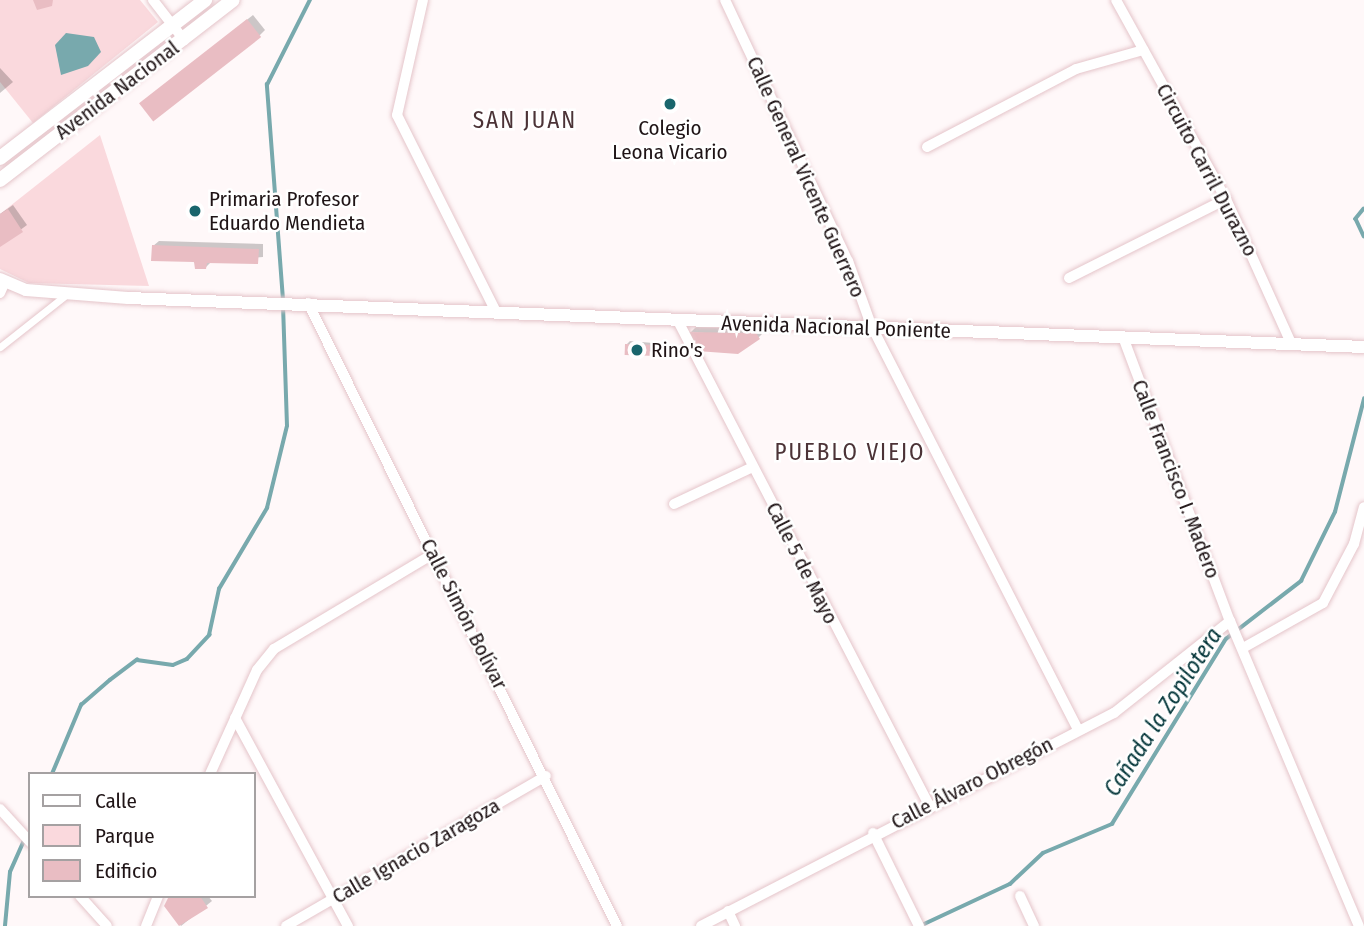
<!DOCTYPE html>
<meta charset="utf-8">
<style>
body{margin:0}
#map{position:relative;width:1364px;height:926px;overflow:hidden;background:#fff8f9;font-family:"Fira Sans Condensed",sans-serif}
div>[style]{position:absolute}
.green>*{inset:0;background:#fad9dd}
.water>*{inset:0;background:#78a9ad}
.shadow>*{inset:0;background:#0003}
.stream>*{height:3.5px;margin:-1.75px;padding:0 1.75px;transform-origin:1.75px;border-radius:1.75px;background:#78a9ad}
.building>*{inset:0;background:#e9bdc3;transform-origin:0 0}
.roads{filter:drop-shadow(0 0 2px #e5c5ca) drop-shadow(0 0 2px #e5c5ca)}
.pedestrian>*{height:7px;margin:-3.5px;padding:0 3.5px;transform-origin:3.5px;border-radius:3.5px;background:#fff}
.minor>*{height:10px;margin:-5px;padding:0 5px;transform-origin:5px;border-radius:5px;background:#fff}
.tertiary>*{height:12px;margin:-6px;padding:0 6px;transform-origin:6px;border-radius:6px;background:#fff}
.secondary>*{height:14px;margin:-7px;padding:0 7px;transform-origin:7px;border-radius:7px;background:#fff}
.dots>*{width:19px;height:19px;translate:-50% -50%;box-sizing:border-box;border:4px solid #fff;border-radius:50%}
span{translate:-50% -50%;white-space:nowrap;text-align:center;line-height:1.15;-webkit-text-stroke:5px #fff;paint-order:stroke}
.street-label{font-size:21px;color:#1f1416}
.poi-label{font-size:21px;color:#1f1416}
.left{translate:0 -50%;text-align:left}
.neighbourhood-label{font-size:23px;color:#4c3337;letter-spacing:2px}
.water-label{font-size:23px;color:#033539;font-style:italic}
.legend{position:absolute;left:28px;top:772px;width:228px;height:126px;box-sizing:border-box;background:#fff;border:2px solid #a5a1a2;margin:0;padding:9px 12px;list-style:none;font-size:21px;color:#1f1416}
.legend li{display:flex;align-items:center;gap:14px;height:35px}
.legend b{width:35px;border:2px solid #a5a1a2}
</style>
<div id="map">
<div class="green">
<div style="clip-path:polygon(0 0,140px 0,158px 22px,33px 123px,0 82px)"></div>
<div style="clip-path:polygon(100px 135px,149px 286px,29px 283px,0 269px,0 214px)"></div>
</div>
<div class="water">
<div style="clip-path:polygon(66px 33px,94px 37px,101px 52px,88px 66px,61px 75px,55px 45px)"></div>
</div>
<div class="shadow">
<div style="clip-path:polygon(253px 15px,265px 30px,260px 35px,147px 99px)"></div>
<div style="clip-path:polygon(0 68px,13px 82px,0 93px)"></div>
<div style="clip-path:polygon(13px 205px,27px 225px,0 245px,0 214px)"></div>
<div style="clip-path:polygon(159px 241px,263px 244px,263px 257px,212px 261px,206px 267px,153px 246px)"></div>
<div style="clip-path:polygon(696px 327px,761px 329px,764px 332px,759px 337px,691px 332px)"></div>
<div style="clip-path:polygon(630px 341px,653px 343px,652px 352px,627px 344px)"></div>
<div style="clip-path:polygon(171px 896px,208px 896px,212px 901px,181px 926px,166px 906px)"></div>
</div>
<div class="stream">
<div style="left:1364px;top:209px;width:13px;rotate:129deg"></div>
<div style="left:1356px;top:219px;width:19px;rotate:65deg"></div>
<div style="left:283px;top:300px;width:216px;rotate:-94.3deg"></div>
<div style="left:267px;top:85px;width:95px;rotate:-63.2deg"></div>
<div style="left:52px;top:774px;width:75px;rotate:-67.2deg"></div>
<div style="left:81px;top:705px;width:38px;rotate:-41deg"></div>
<div style="left:110px;top:680px;width:34px;rotate:-37deg"></div>
<div style="left:137px;top:660px;width:36px;rotate:8deg"></div>
<div style="left:173px;top:665px;width:15px;rotate:-23deg"></div>
<div style="left:187px;top:659px;width:33px;rotate:-47deg"></div>
<div style="left:209px;top:635px;width:47px;rotate:-77.7deg"></div>
<div style="left:219px;top:589px;width:94px;rotate:-59.3deg"></div>
<div style="left:267px;top:508px;width:84px;rotate:-76.3deg"></div>
<div style="left:287px;top:426px;width:118px;rotate:-91.9deg"></div>
<div style="left:922px;top:925px;width:97px;rotate:-25deg"></div>
<div style="left:1010px;top:884px;width:45px;rotate:-43.2deg"></div>
<div style="left:1043px;top:853px;width:75px;rotate:-22.8deg"></div>
<div style="left:1112px;top:824px;width:217px;rotate:-58.4deg"></div>
<div style="left:1226px;top:639px;width:95px;rotate:-37.7deg"></div>
<div style="left:1301px;top:581px;width:77px;rotate:-63.8deg"></div>
<div style="left:1335px;top:512px;width:117px;rotate:-75.6deg"></div>
<div style="left:5px;top:926px;width:54px;rotate:-84.7deg"></div>
<div style="left:10px;top:872px;width:35px;rotate:-66deg"></div>
</div>
<div class="building">
<div style="clip-path:polygon(33px 0,53px 0,52px 6px,37px 10px)"></div>
<div style="left:247px;top:19px;width:23px;height:137px;rotate:52deg"></div>
<div style="clip-path:polygon(8px 209px,23px 232px,0 247px,0 214px)"></div>
<div style="clip-path:polygon(152px 245px,259px 249px,258px 264px,207px 263px,206px 269px,195px 269px,194px 262px,151px 261px)"></div>
<div style="clip-path:polygon(689px 332px,756px 333px,760px 339px,738px 354px,697px 351px)"></div>
<div style="left:625px;top:344px;width:25px;height:11px;rotate:2deg"></div>
<div style="clip-path:polygon(169px 896px,200px 896px,208px 908px,179px 926px,164px 906px)"></div>
</div>
<div class="roads">
<div class="pedestrian">
<div style="left:0;top:347px;width:85px;rotate:-38.3deg"></div>
</div>
<div class="minor">
<div style="left:153px;top:0;width:51px;rotate:52.2deg"></div>
<div style="left:423px;top:0;width:118px;rotate:102.7deg"></div>
<div style="left:397px;top:115px;width:220px;rotate:63.3deg"></div>
<div style="left:725px;top:0;width:289px;rotate:64.8deg"></div>
<div style="left:848px;top:261px;width:68px;rotate:70.2deg"></div>
<div style="left:871px;top:325px;width:454px;rotate:62.9deg"></div>
<div style="left:1116px;top:0;width:227px;rotate:61.1deg"></div>
<div style="left:1226px;top:199px;width:158px;rotate:65.7deg"></div>
<div style="left:927px;top:147px;width:168px;rotate:-27.6deg"></div>
<div style="left:1076px;top:69px;width:70px;rotate:-15.8deg"></div>
<div style="left:1069px;top:278px;width:176px;rotate:-26.7deg"></div>
<div style="left:0;top:293px;width:12px;rotate:-66deg"></div>
<div style="left:308px;top:303px;width:695px;rotate:63.62deg"></div>
<div style="left:678px;top:321px;width:545px;rotate:62.59deg"></div>
<div style="left:1123px;top:337px;width:303px;rotate:69.4deg"></div>
<div style="left:1230px;top:621px;width:331px;rotate:67.1deg"></div>
<div style="left:674px;top:504px;width:87px;rotate:-25.1deg"></div>
<div style="left:1243px;top:648px;width:92px;rotate:-29.4deg"></div>
<div style="left:1323px;top:603px;width:67px;rotate:-62.3deg"></div>
<div style="left:1354px;top:544px;width:38px;rotate:-75deg"></div>
<div style="left:235px;top:718px;width:237px;rotate:61.5deg"></div>
<div style="left:210px;top:774px;width:114px;rotate:-65.7deg"></div>
<div style="left:257px;top:670px;width:27px;rotate:-51deg"></div>
<div style="left:274px;top:649px;width:185px;rotate:-30.9deg"></div>
<div style="left:0;top:809px;width:45px;rotate:47.7deg"></div>
<div style="left:873px;top:833px;width:104px;rotate:63.7deg"></div>
<div style="left:80px;top:896px;width:40px;rotate:48deg"></div>
<div style="left:1020px;top:896px;width:33px;rotate:65deg"></div>
<div style="left:728px;top:911px;width:17px;rotate:65deg"></div>
<div style="left:146px;top:926px;width:32px;rotate:-68deg"></div>
<div style="left:286px;top:926px;width:300px;rotate:-30deg"></div>
<div style="left:701px;top:926px;width:465px;rotate:-27.3deg"></div>
<div style="left:1114px;top:713px;width:148px;rotate:-38.4deg"></div>
</div>
<div class="tertiary">
<div style="left:0;top:279px;width:28px;rotate:23deg"></div>
<div style="left:26px;top:290px;width:102px;rotate:4.5deg"></div>
<div style="left:128px;top:298px;width:1237px;rotate:2.27deg"></div>
</div>
<div class="secondary">
<div style="left:0;top:158px;width:259px;rotate:-37.6deg"></div>
<div style="left:0;top:180px;width:294px;rotate:-37.7deg"></div>
</div>
</div>
<div class="dots">
<div style="left:670px;top:104px;background:#19666d"></div>
<div style="left:195px;top:211px;background:#19666d"></div>
<div style="left:637px;top:350px;background:#19666d"></div>
</div>
<div class="street-label">
<span style="left:117px;top:90px;rotate:-37deg">Avenida Nacional</span>
<span style="left:1207px;top:170px;rotate:62deg">Circuito Carril Durazno</span>
<span style="left:806px;top:177px;rotate:66deg">Calle General Vicente Guerrero</span>
<span style="left:836px;top:327px;rotate:2deg">Avenida Nacional Poniente</span>
<span style="left:1176px;top:479px;rotate:69deg">Calle Francisco I. Madero</span>
<span style="left:802px;top:563px;rotate:63deg">Calle 5 de Mayo</span>
<span style="left:464px;top:614px;rotate:63deg">Calle Simón Bolívar</span>
<span style="left:972px;top:783px;rotate:-27deg">Calle Álvaro Obregón</span>
<span style="left:416px;top:851px;rotate:-30deg">Calle Ignacio Zaragoza</span>
</div>
<div class="poi-label">
<span style="left:670px;top:140px">Colegio<br>Leona Vicario</span>
<span class="left" style="left:209px;top:211px">Primaria Profesor<br>Eduardo Mendieta</span>
<span class="left" style="left:651px;top:350px">Rino's</span>
</div>
<div class="neighbourhood-label">
<span style="left:525px;top:120px">SAN JUAN</span>
<span style="left:850px;top:452px">PUEBLO VIEJO</span>
</div>
<div class="water-label">
<span style="left:1163px;top:712px;rotate:-57deg">Cañada la Zopilotera</span>
</div>
<ul class="legend">
<li><b style="height:9px;background:#fff"></b>Calle</li>
<li><b style="height:19px;background:#fad9dd"></b>Parque</li>
<li><b style="height:19px;background:#e9bdc3"></b>Edificio</li>
</ul>
</div>
